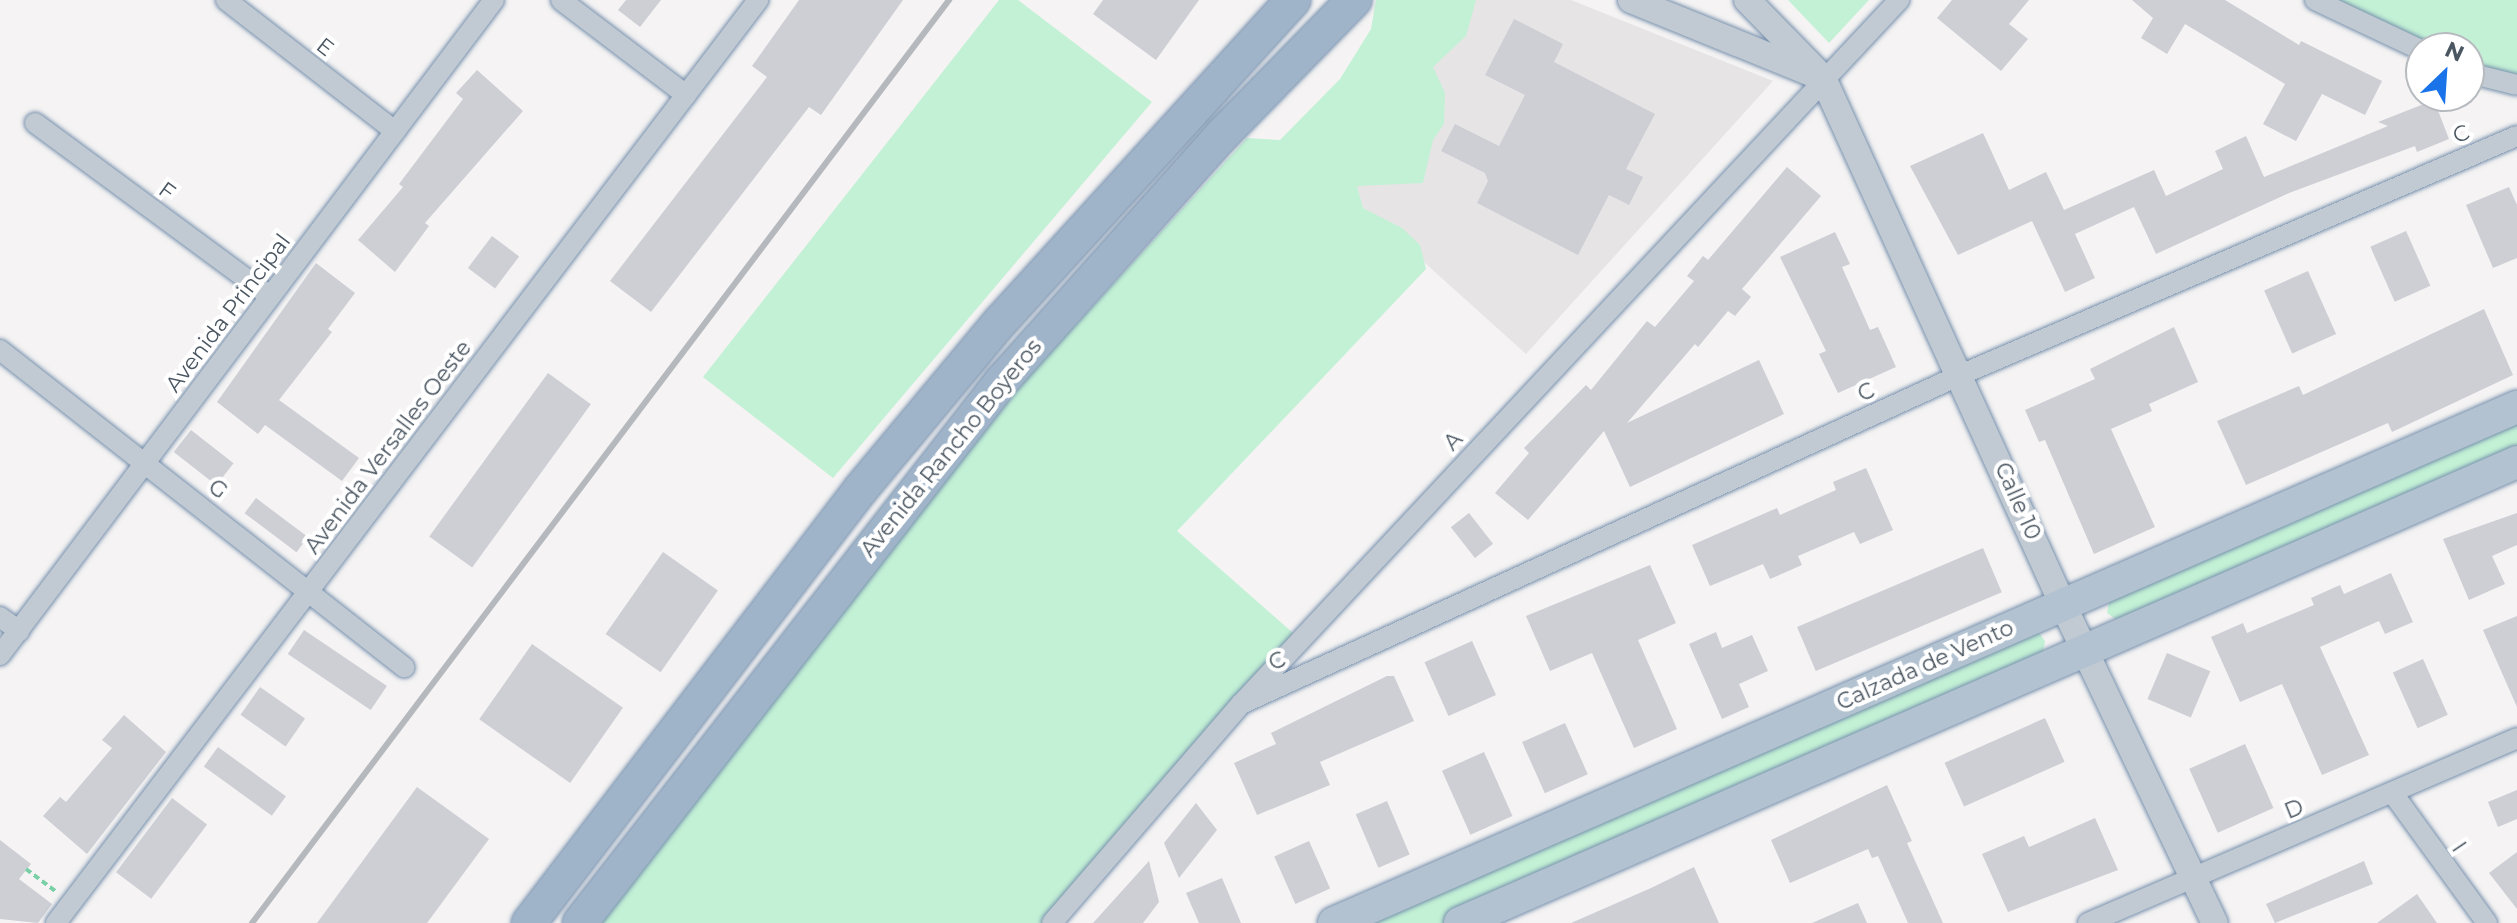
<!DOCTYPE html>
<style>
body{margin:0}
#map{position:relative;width:2517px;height:923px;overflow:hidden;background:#f5f3f3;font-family:Montserrat,sans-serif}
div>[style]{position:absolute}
.education>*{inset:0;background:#e6e4e5}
.green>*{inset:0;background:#c3f1d5}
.building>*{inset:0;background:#cdcfd5;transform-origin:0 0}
.path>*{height:4px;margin-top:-2px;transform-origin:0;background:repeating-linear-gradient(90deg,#7ad0a6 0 6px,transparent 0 10px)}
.roads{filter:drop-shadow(0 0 2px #7690ad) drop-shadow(0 0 2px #7690ad)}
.minor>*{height:20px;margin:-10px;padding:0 10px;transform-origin:10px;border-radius:10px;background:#c1cad2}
.tertiary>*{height:26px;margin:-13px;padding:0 13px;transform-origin:13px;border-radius:13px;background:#c1cad2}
.primary>*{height:32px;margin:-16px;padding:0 16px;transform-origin:16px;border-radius:16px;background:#b3c2d1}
.trunk>*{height:34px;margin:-17px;padding:0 17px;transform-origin:17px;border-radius:17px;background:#9fb4c9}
.rail>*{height:6px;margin:-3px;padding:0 3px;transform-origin:3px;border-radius:3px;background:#b5b8bd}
span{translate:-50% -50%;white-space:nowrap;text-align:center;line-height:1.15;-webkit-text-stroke:8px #fff;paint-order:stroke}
.street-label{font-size:22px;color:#4a5661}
.north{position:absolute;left:2405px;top:32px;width:80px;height:80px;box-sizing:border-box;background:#fff;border:2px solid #b7bbc0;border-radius:50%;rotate:25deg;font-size:22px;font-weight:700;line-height:32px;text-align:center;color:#4a5661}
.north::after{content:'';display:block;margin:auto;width:28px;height:36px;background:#1a73e8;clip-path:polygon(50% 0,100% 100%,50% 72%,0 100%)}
</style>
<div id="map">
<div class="education">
<div style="clip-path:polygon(1446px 0,1571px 0,1773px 81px,1526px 354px,1305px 155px)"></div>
</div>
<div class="green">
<div style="clip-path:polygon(999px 0,1018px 0,1152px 102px,833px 478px,703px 377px)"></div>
<div style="clip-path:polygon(1376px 0,1476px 0,1466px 36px,1433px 67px,1445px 93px,1444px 124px,1433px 140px,1423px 183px,1357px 186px,1363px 208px,1402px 228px,1420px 245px,1426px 269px,1177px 531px,1301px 640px,1052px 923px,592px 923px,1028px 377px,1247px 138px,1280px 140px,1340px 79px,1371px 29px)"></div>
<div style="clip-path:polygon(1788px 0,1869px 0,1829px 43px)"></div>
<div style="clip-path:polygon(2310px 0,2517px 0,2517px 90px,2469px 72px,2469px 48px,2421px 48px)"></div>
<div style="clip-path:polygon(2517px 418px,2517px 448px,2118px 621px,2107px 613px,2110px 598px)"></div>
<div style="clip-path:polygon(2029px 632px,2039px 633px,2045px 641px,2043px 653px,1449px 923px,1363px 923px)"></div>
</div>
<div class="building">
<div style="clip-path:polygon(626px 0,661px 0,640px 27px,618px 10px)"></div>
<div style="clip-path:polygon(799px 0,903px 0,821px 115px,809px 107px,651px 312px,610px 281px,767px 77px,752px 66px)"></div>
<div style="clip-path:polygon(1103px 0,1199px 0,1156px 60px,1093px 14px)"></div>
<div style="clip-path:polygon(1952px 0,2029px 0,2009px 24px,2028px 39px,2001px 71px,1937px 18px)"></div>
<div style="clip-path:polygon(2132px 0,2225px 0,2299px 45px,2301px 41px,2382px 81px,2365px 115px,2322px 94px,2296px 141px,2263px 124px,2285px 84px,2185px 24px,2167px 54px,2141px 38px,2153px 18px)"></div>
<div style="clip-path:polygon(1514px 19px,1563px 44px,1554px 62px,1655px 114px,1626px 169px,1643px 177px,1629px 205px,1609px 195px,1578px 255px,1477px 203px,1488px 181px,1485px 173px,1441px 151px,1455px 124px,1499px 146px,1525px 95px,1485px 75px)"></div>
<div style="clip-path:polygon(477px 70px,523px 111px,425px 223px,429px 226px,395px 272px,358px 240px,403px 187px,399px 184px,463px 99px,456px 93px)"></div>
<div style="clip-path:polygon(2434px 100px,2449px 139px,2417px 152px,2415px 146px,2289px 193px,2156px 254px,2134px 207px,2075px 234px,2095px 278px,2065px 292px,2032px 221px,1958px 255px,1910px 166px,1983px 133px,2009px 190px,2046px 172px,2064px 210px,2154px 170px,2166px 196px,2223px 169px,2215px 151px,2246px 136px,2264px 177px,2388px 126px,2378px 122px)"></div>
<div style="clip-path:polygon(1787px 167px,1821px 196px,1742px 289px,1751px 297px,1735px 316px,1728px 311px,1698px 347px,1695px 344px,1627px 423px,1759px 360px,1784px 414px,1630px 487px,1604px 431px,1528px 520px,1495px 493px,1529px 453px,1524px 448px,1586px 385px,1591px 390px,1647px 321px,1655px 327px,1694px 281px,1687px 276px,1703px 256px,1708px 260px)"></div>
<div style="clip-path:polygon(2509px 187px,2517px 205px,2517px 258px,2493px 268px,2466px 205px)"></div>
<div style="left:2406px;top:231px;width:60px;height:39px;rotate:66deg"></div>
<div style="clip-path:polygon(1835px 232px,1850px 264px,1842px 267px,1870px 330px,1878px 327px,1896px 367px,1838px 393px,1819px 354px,1826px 351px,1780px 257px)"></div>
<div style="left:492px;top:236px;width:34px;height:40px;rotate:37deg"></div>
<div style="clip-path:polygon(316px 263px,355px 293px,328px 329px,332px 332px,279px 400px,359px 458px,342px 481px,265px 425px,258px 434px,217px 402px)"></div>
<div style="left:2308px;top:271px;width:69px;height:48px;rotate:66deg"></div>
<div style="clip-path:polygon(2484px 309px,2513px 375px,2392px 432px,2388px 423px,2246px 485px,2217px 421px,2299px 386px,2303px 395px)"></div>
<div style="clip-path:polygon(2174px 327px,2198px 382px,2149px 404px,2152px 411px,2111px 429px,2155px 527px,2094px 554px,2045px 440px,2039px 442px,2025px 410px,2095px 379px,2090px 369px)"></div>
<div style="left:548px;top:373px;width:53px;height:202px;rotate:36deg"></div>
<div style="left:191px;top:430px;width:54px;height:28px;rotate:38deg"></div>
<div style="clip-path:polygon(1866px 468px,1893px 530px,1860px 544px,1854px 532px,1798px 556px,1802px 565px,1770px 579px,1763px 564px,1710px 586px,1692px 545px,1777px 508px,1780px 515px,1836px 490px,1833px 482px)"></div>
<div style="left:256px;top:498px;width:65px;height:19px;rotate:37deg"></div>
<div style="left:1469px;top:513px;width:39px;height:23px;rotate:52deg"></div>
<div style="clip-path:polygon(2517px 513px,2517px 545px,2492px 556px,2505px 584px,2469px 600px,2443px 539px)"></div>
<div style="left:1983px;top:548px;width:48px;height:202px;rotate:67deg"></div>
<div style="left:663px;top:552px;width:67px;height:100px;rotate:35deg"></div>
<div style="clip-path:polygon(1650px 565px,1676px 623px,1638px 640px,1677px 729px,1634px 748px,1592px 653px,1550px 671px,1526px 616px)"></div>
<div style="clip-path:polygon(2391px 573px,2413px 622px,2385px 634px,2379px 621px,2320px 647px,2369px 755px,2322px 775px,2282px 684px,2240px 702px,2211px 637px,2243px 623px,2247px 633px,2314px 605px,2311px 598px,2340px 585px,2344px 594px)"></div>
<div style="clip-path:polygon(2517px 616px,2517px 707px,2483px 630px)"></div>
<div style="left:304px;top:630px;width:100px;height:29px;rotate:34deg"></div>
<div style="clip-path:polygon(1716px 632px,1722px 648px,1752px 635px,1768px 671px,1739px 684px,1749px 707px,1722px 719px,1689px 644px)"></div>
<div style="left:1472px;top:641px;width:59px;height:52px;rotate:66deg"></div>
<div style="left:532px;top:644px;width:111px;height:92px;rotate:35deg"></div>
<div style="left:2167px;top:653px;width:47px;height:50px;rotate:23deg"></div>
<div style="left:2423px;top:659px;width:61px;height:33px;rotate:66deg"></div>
<div style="clip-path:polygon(1387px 676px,1394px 676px,1414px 721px,1320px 762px,1330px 785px,1257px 815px,1234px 763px,1276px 744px,1271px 733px)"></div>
<div style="left:260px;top:687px;width:55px;height:34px;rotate:35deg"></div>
<div style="clip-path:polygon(124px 715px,166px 752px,87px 854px,43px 816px,60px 797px,66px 802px,112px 748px,102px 740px)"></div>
<div style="left:2045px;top:718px;width:48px;height:110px;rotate:66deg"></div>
<div style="left:1565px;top:723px;width:56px;height:47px;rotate:66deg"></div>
<div style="left:2245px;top:744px;width:70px;height:61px;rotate:66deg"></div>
<div style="left:218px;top:747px;width:84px;height:24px;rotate:36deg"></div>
<div style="left:1484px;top:752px;width:70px;height:46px;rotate:66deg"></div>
<div style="clip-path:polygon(1887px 785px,1912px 841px,1907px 843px,1943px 923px,1908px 923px,1878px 856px,1872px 858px,1868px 849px,1790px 883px,1771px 840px)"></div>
<div style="clip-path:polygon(417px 787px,489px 839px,427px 923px,317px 923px)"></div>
<div style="clip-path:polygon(2517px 790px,2517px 819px,2498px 827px,2488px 802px)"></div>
<div style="left:172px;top:798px;width:44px;height:93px;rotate:37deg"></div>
<div style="left:1387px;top:801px;width:58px;height:34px;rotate:67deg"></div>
<div style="clip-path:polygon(1196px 803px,1217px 830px,1179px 878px,1164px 843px)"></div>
<div style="clip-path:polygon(2095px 818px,2118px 870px,2008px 912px,1982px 854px,2024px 836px,2029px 847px)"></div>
<div style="clip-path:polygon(0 840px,31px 864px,19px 879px,52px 904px,38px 923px,0 919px)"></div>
<div style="left:1309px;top:841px;width:52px;height:38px;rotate:66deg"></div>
<div style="clip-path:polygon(2517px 852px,2517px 909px,2489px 873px)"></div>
<div style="clip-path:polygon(1149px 861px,1159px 902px,1143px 923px,1093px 923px)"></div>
<div style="clip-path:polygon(2364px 861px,2373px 884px,2275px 923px,2266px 904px)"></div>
<div style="clip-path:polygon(1694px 867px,1719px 923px,1571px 923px,1651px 888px)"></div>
<div style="clip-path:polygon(1222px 878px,1241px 923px,1199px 923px,1186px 893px)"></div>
<div style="clip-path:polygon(2417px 894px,2437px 923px,2377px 923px)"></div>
<div style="clip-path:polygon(1858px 903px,1867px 923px,1812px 923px)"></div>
</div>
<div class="path">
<div style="left:26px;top:869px;width:38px;rotate:37deg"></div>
</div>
<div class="roads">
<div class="minor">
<div style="left:226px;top:0;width:214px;rotate:37.8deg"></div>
<div style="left:561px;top:0;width:157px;rotate:37.2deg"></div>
<div style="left:2315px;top:0;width:117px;rotate:25.3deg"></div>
<div style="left:2469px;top:73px;width:49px;rotate:14deg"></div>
<div style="left:35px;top:123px;width:292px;rotate:36.4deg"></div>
<div style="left:0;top:350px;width:514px;rotate:38.12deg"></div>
<div style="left:0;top:617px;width:24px;rotate:36deg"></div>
<div style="left:0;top:655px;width:820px;rotate:-52.98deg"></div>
<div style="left:1241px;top:704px;width:788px;rotate:-24.58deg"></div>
<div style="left:1958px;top:376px;width:608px;rotate:-23.24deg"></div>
<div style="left:2394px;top:795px;width:158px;rotate:54deg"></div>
<div style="left:56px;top:923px;width:1160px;rotate:-52.74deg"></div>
<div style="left:1052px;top:923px;width:289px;rotate:-49.2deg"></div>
<div style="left:1241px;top:704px;width:964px;rotate:-46.93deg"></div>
<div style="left:2088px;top:923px;width:467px;rotate:-23.3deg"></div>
</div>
<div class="tertiary">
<div style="left:1631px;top:0;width:196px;rotate:22.1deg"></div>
<div style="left:1747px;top:0;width:109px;rotate:45.7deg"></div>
<div style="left:1823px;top:78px;width:579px;rotate:65.52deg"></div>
<div style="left:2063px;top:605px;width:352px;rotate:64.5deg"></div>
</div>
<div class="primary">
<div style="left:1334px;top:923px;width:1291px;rotate:-23.57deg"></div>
<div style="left:1460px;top:923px;width:1153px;rotate:-23.56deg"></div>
</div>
<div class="trunk">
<div style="left:529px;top:923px;width:545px;rotate:-52.6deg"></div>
<div style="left:860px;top:490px;width:220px;rotate:-50.2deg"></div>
<div style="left:1001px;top:321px;width:434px;rotate:-47.7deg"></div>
<div style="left:580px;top:923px;width:687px;rotate:-52.1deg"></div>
<div style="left:1002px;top:381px;width:330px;rotate:-48.2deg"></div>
<div style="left:1222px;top:135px;width:189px;rotate:-45.6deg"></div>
</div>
</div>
<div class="rail">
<div style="left:252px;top:923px;width:1157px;rotate:-52.94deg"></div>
</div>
<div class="street-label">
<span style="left:325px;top:47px;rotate:38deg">E</span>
<span style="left:2461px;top:134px;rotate:-23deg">C</span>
<span style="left:167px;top:191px;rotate:36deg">F</span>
<span style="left:228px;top:313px;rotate:-53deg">Avenida Principal</span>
<span style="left:1866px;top:392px;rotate:-25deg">C</span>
<span style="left:1453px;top:441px;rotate:-47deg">A</span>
<span style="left:388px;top:447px;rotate:-53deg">Avenida Versalles Oeste</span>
<span style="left:951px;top:448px;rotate:-51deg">Avenida Rancho Boyeros</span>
<span style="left:218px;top:489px;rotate:39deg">G</span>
<span style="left:2018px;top:501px;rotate:66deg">Calle 10</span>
<span style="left:1277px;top:661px;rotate:-25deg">C</span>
<span style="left:1925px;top:665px;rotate:-24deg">Calzada de Vento</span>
<span style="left:2294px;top:809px;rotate:-22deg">D</span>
<span style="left:2459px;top:847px;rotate:56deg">I</span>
</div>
<div class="north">N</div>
</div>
